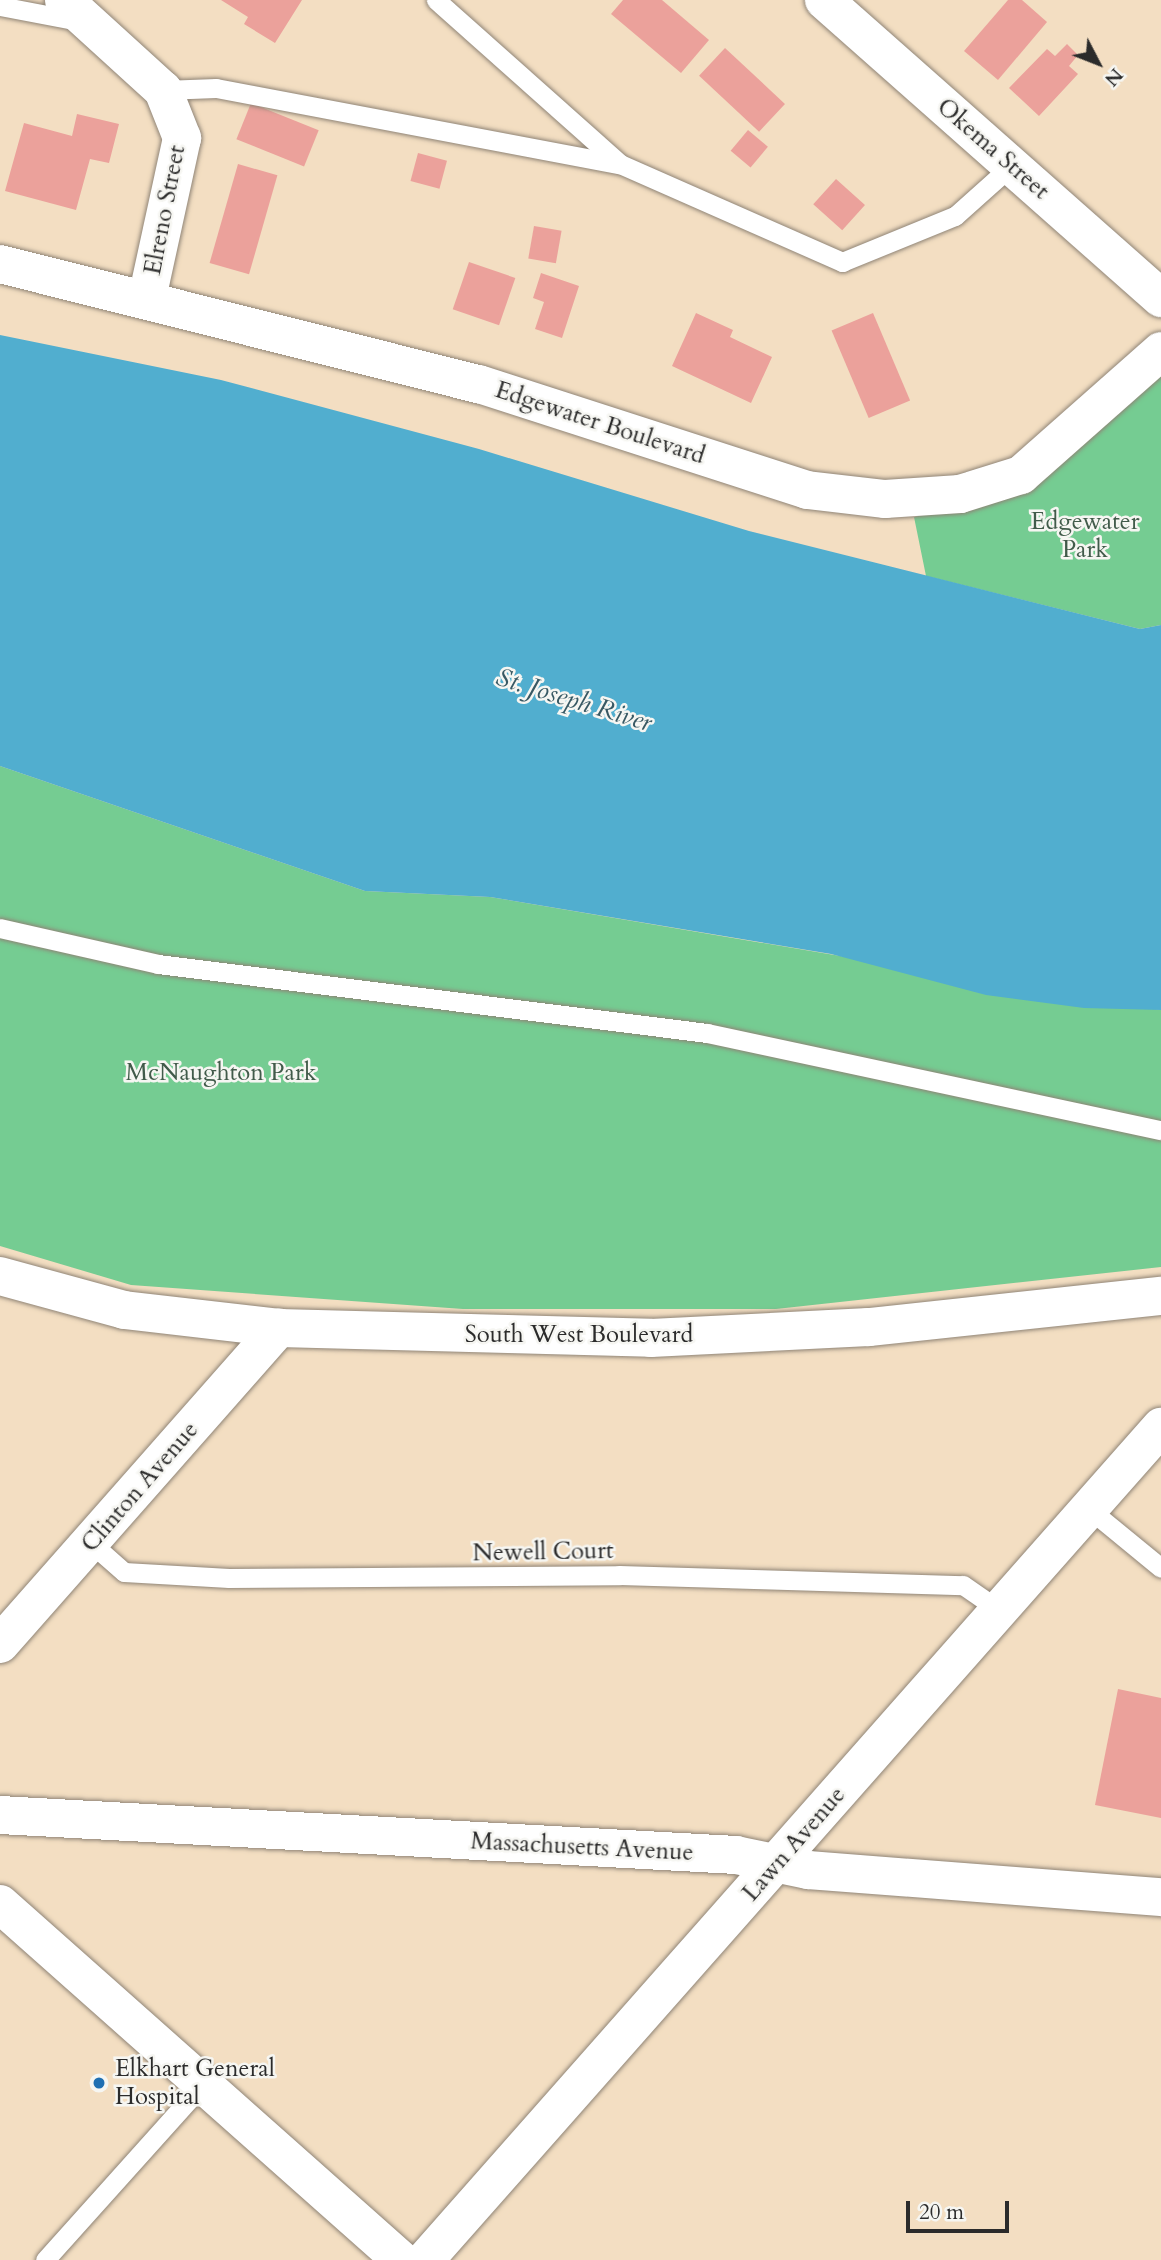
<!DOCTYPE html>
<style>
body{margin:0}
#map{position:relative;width:1161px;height:2260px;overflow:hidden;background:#f3dec2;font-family:Cardo,serif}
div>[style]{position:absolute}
.green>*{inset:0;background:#75cc92}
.water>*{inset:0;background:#51aecf}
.building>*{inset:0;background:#eba19b;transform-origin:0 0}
.roads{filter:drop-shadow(0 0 2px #8f8476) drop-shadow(0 0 2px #8f8476)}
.lane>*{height:19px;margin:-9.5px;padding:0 9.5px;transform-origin:9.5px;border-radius:9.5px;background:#fff}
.street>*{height:38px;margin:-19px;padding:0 19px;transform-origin:19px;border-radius:19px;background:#fff}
.secondary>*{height:38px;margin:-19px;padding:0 19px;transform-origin:19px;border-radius:19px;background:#fff}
.dots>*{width:19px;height:19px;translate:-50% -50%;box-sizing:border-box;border:4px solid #f6f6f2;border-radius:50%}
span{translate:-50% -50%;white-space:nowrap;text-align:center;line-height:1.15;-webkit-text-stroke:5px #f6f6f2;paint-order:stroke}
.street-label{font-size:24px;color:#2b2b2b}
.park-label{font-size:24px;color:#415b4a}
.poi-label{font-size:24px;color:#2b2b2b}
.left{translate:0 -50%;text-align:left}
.water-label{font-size:26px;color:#385964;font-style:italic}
.north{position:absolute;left:1063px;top:28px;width:70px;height:70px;-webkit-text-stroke:5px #f6f6f2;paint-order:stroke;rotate:132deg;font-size:19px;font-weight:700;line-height:28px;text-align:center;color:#2b2b2b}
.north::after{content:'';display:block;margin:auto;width:24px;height:32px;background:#2b2b2b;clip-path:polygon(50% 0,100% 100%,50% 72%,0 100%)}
.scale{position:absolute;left:906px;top:2201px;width:103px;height:32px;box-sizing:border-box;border:4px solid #2b2b2b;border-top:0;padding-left:9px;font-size:21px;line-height:24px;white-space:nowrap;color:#2b2b2b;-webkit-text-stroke:5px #f6f6f2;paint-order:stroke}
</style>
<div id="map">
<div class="green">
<div style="clip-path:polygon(1161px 371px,1161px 625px,1140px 629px,926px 576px,914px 517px,995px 499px)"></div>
<div style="clip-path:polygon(0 766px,365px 891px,490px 897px,1161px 1010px,1161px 1267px,776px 1309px,463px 1309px,131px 1285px,0 1246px)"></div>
</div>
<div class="water">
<div style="clip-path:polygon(0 335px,221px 380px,479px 449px,749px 531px,1140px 629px,1161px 625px,1161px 1010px,1084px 1008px,986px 995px,831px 954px,490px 897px,365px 891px,0 766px)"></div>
</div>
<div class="building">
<div style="clip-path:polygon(221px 0,302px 0,275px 43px,244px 24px,248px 17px)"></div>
<div style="clip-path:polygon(623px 0,662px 0,709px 40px,681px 73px,611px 14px)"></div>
<div style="clip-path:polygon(1008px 0,1022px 0,1047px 22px,998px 80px,964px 51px)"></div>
<div style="clip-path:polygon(1067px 44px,1078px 55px,1069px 66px,1078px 74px,1039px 116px,1009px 88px,1047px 49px,1055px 56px)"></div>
<div style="left:725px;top:48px;width:82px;height:38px;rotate:43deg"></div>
<div style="left:251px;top:103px;width:73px;height:39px;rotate:22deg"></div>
<div style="clip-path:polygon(77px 114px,119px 124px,109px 163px,90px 159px,76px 210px,5px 191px,24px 123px,72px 136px)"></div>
<div style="left:748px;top:130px;width:26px;height:27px;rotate:40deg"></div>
<div style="left:418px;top:153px;width:30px;height:29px;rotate:15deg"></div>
<div style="left:238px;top:164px;width:41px;height:103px;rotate:16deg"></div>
<div style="left:836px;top:179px;width:39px;height:34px;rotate:42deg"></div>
<div style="left:534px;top:226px;width:28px;height:33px;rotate:10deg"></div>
<div style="left:469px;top:262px;width:49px;height:50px;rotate:19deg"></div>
<div style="clip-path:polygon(541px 273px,579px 286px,562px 338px,535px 329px,544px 302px,533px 298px)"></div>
<div style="clip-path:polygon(696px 313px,733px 330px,730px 337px,772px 357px,751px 403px,672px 366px)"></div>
<div style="left:873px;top:313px;width:95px;height:45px;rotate:67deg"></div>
<div style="clip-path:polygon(1118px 1689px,1161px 1698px,1161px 1818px,1095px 1805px)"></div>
</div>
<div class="roads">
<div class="lane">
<div style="left:436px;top:0;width:246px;rotate:41.7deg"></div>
<div style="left:0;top:6px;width:80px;rotate:10.8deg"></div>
<div style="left:163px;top:90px;width:53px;rotate:-2.2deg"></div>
<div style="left:216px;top:88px;width:411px;rotate:10.7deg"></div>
<div style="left:620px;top:164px;width:243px;rotate:23.8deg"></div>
<div style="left:842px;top:262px;width:122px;rotate:-22.2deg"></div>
<div style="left:955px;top:216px;width:75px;rotate:-41.8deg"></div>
<div style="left:0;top:928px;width:162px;rotate:12.8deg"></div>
<div style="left:158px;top:964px;width:553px;rotate:7.16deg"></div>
<div style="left:707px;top:1033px;width:464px;rotate:12.1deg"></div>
<div style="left:1088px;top:1508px;width:94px;rotate:39.4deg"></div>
<div style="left:91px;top:1543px;width:44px;rotate:41.3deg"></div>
<div style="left:124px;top:1572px;width:105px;rotate:3.3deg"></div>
<div style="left:229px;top:1578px;width:390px;rotate:-0.4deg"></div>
<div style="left:619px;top:1575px;width:344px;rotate:1.7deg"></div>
<div style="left:963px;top:1585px;width:44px;rotate:34.8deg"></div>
<div style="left:45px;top:2260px;width:235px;rotate:-48.1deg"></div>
</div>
<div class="street">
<div style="left:64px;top:0;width:134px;rotate:42.3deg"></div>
<div style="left:163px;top:90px;width:52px;rotate:68.4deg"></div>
<div style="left:182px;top:138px;width:165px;rotate:102.3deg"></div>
<div style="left:824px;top:0;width:450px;rotate:41.5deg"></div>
<div style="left:0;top:264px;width:494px;rotate:14.1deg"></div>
<div style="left:479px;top:384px;width:345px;rotate:17.9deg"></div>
<div style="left:807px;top:490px;width:79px;rotate:6.6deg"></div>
<div style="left:885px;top:499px;width:75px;rotate:-3.8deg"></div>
<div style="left:960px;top:494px;width:64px;rotate:-17.3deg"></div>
<div style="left:1021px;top:475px;width:187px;rotate:-41.5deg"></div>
<div style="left:0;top:1644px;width:422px;rotate:-48.6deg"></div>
<div style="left:0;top:1815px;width:737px;rotate:3.11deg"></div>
<div style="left:736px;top:1855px;width:74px;rotate:11.8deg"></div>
<div style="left:808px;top:1870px;width:354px;rotate:4.4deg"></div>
<div style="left:0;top:1904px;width:536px;rotate:41.6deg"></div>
<div style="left:425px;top:2260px;width:1112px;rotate:-48.54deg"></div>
</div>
<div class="secondary">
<div style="left:0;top:1276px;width:129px;rotate:15.3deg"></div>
<div style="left:124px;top:1310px;width:156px;rotate:6.6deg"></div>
<div style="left:279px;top:1328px;width:372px;rotate:1.5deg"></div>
<div style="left:651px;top:1338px;width:218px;rotate:-2.9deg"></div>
<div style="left:869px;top:1327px;width:294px;rotate:-6.1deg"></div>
</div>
</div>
<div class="dots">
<div style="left:99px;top:2083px;background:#1f6fb2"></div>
</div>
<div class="street-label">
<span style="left:993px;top:149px;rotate:41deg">Okema Street</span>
<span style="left:165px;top:210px;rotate:-79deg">Elreno Street</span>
<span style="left:600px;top:423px;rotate:18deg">Edgewater Boulevard</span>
<span style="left:579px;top:1335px">South West Boulevard</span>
<span style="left:140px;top:1487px;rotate:-49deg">Clinton Avenue</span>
<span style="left:543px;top:1552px;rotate:-1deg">Newell Court</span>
<span style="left:794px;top:1844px;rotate:-49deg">Lawn Avenue</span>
<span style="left:582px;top:1847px;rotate:3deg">Massachusetts Avenue</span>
</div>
<div class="park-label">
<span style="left:1085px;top:536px">Edgewater<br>Park</span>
<span style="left:221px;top:1073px">McNaughton Park</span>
</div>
<div class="poi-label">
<span class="left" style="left:115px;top:2083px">Elkhart General<br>Hospital</span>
</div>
<div class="water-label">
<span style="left:574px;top:700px;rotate:17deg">St. Joseph River</span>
</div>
<div class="north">N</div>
<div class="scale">20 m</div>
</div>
